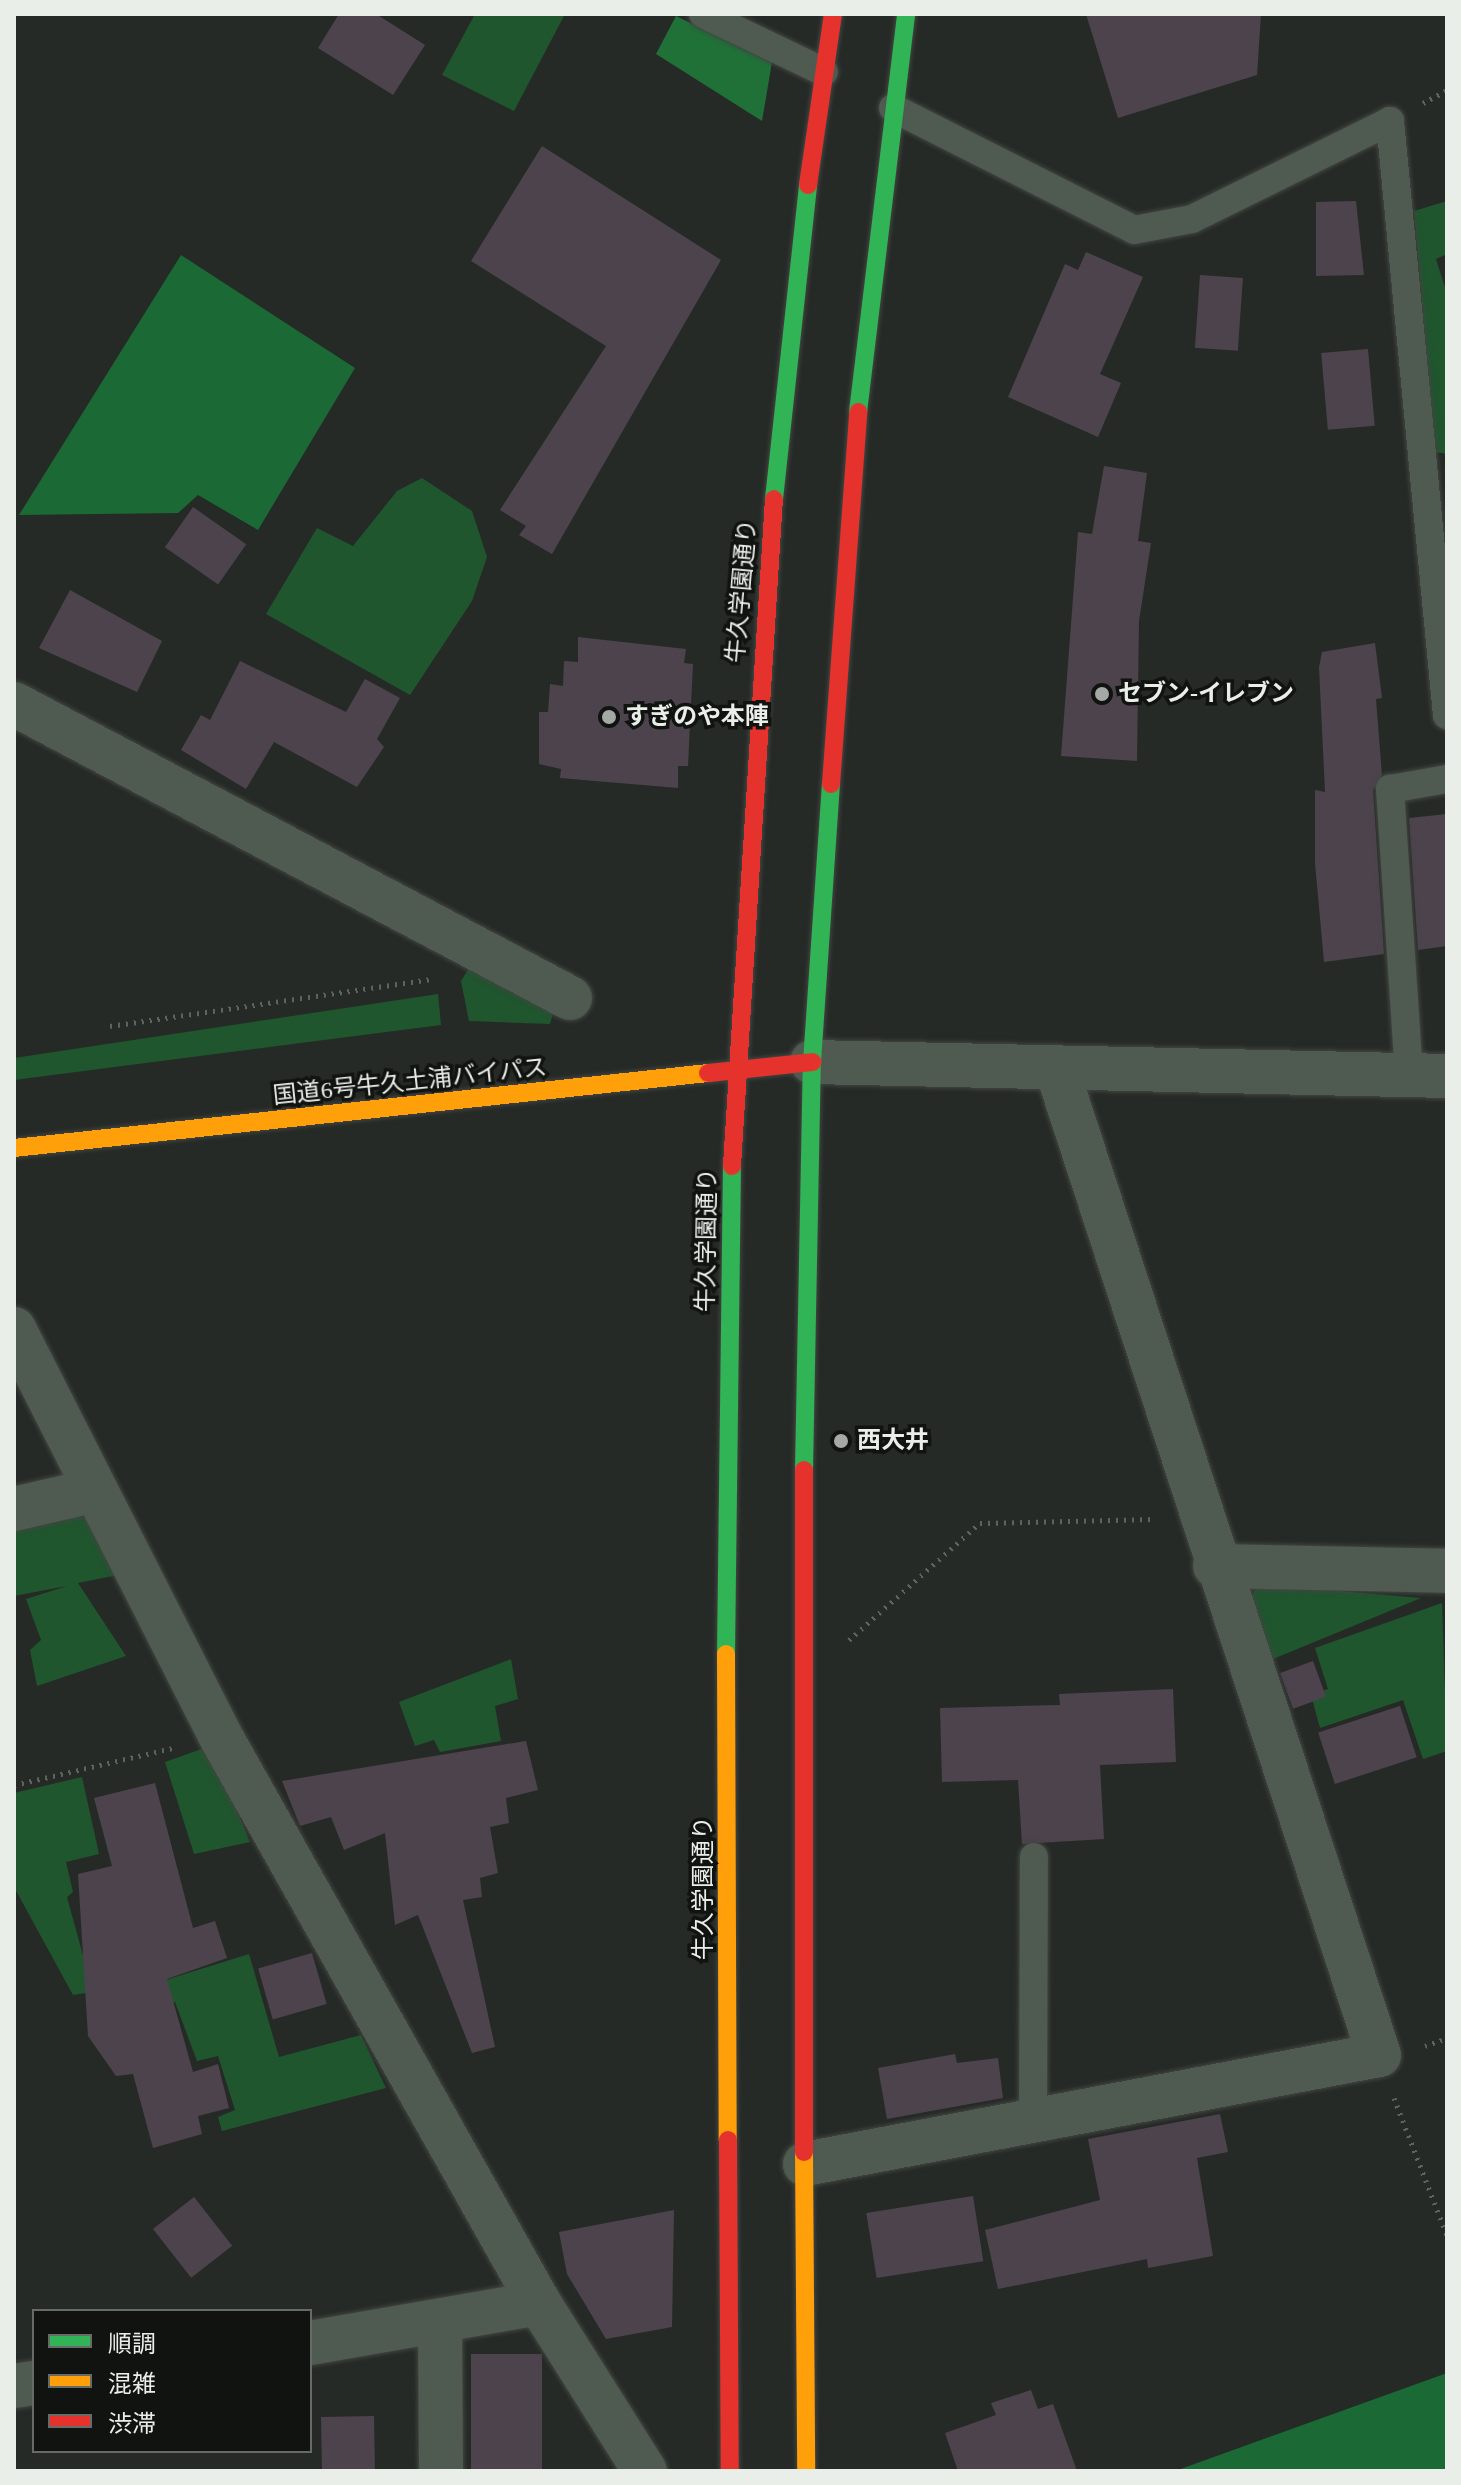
<!DOCTYPE html>
<meta charset="utf-8">
<style>
body{margin:0}
#map{position:relative;width:1461px;height:2485px;overflow:hidden;background:#262a26;font-family:"Times New Roman","Noto Sans JP",serif}
div>[style]{position:absolute}
.green>*{inset:0;background:#1f562e}
.forest>*{inset:0;background:#1b6934}
.water>*{inset:0;background:#207138}
.building>*{inset:0;background:#4d434d;transform-origin:0 0}
.path>*{height:5px;margin-top:-2.5px;transform-origin:0;background:repeating-linear-gradient(90deg,#5c645d 0 2px,transparent 0 8px)}
.roads{filter:drop-shadow(0 0 2px #424542) drop-shadow(0 0 2px #424542)}
.lane>*{height:28px;margin:-14px;padding:0 14px;transform-origin:14px;border-radius:14px;background:#4f5a50}
.street>*{height:44px;margin:-22px;padding:0 22px;transform-origin:22px;border-radius:22px;background:#4f5a50}
.fast>*{height:18px;margin:-9px;padding:0 9px;transform-origin:9px;border-radius:9px;background:#30b455}
.slow>*{height:18px;margin:-9px;padding:0 9px;transform-origin:9px;border-radius:9px;background:#ff9f0a}
.jam>*{height:18px;margin:-9px;padding:0 9px;transform-origin:9px;border-radius:9px;background:#e5322d}
.dots>*{width:22px;height:22px;translate:-50% -50%;box-sizing:border-box;border:4px solid #101310;border-radius:50%}
span{translate:-50% -50%;white-space:nowrap;text-align:center;line-height:1.15;-webkit-text-stroke:7px #101310;paint-order:stroke}
.street-label{font-size:24px;color:#e9eee9}
.poi-label{font-size:24px;color:#e9eee9;font-weight:700}
.left{translate:0 -50%;text-align:left}
.frame{position:absolute;inset:0;border:16px solid #e9eee9;pointer-events:none}
.legend{position:absolute;left:32px;top:2309px;width:280px;height:144px;box-sizing:border-box;background:#101310;border:2px solid #676b67;margin:0;padding:10px 14px;list-style:none;font-size:24px;color:#e9eee9}
.legend li{display:flex;align-items:center;gap:16px;height:40px}
.legend b{width:40px;border:2px solid #676b67}
</style>
<div id="map">
<div class="green">
<div style="clip-path:polygon(475px 14px,565px 14px,514px 111px,442px 75px)"></div>
<div style="clip-path:polygon(1447px 201px,1447px 254px,1436px 259px,1447px 294px,1447px 454px,1435px 452px,1414px 211px)"></div>
<div style="clip-path:polygon(422px 478px,472px 511px,487px 557px,472px 601px,410px 695px,266px 614px,317px 528px,353px 546px,397px 491px)"></div>
<div style="clip-path:polygon(469px 968px,553px 1013px,550px 1024px,469px 1021px,461px 981px)"></div>
<div style="clip-path:polygon(438px 994px,441px 1025px,14px 1080px,14px 1058px)"></div>
<div style="clip-path:polygon(53px 1511px,90px 1519px,118px 1575px,78px 1583px,126px 1656px,37px 1686px,30px 1650px,41px 1640px,26px 1599px,67px 1586px,14px 1596px,14px 1520px)"></div>
<div style="clip-path:polygon(1258px 1584px,1421px 1598px,1266px 1662px,1248px 1604px)"></div>
<div style="clip-path:polygon(1442px 1603px,1447px 1751px,1423px 1759px,1403px 1700px,1320px 1728px,1311px 1695px,1328px 1689px,1315px 1648px)"></div>
<div style="clip-path:polygon(511px 1659px,518px 1699px,495px 1706px,501px 1741px,440px 1752px,434px 1740px,415px 1746px,399px 1702px)"></div>
<div style="clip-path:polygon(210px 1746px,250px 1842px,194px 1854px,165px 1762px)"></div>
<div style="clip-path:polygon(82px 1777px,99px 1854px,66px 1862px,73px 1892px,67px 1897px,93px 1992px,73px 1995px,14px 1887px,14px 1793px)"></div>
<div style="clip-path:polygon(249px 1954px,279px 2057px,361px 2035px,386px 2088px,222px 2131px,218px 2117px,235px 2110px,218px 2056px,197px 2061px,175px 2002px,122px 2017px,111px 1997px)"></div>
</div>
<div class="forest">
<div style="clip-path:polygon(181px 255px,355px 368px,258px 530px,198px 495px,178px 513px,19px 515px)"></div>
<div style="clip-path:polygon(1447px 2373px,1447px 2471px,1175px 2471px)"></div>
</div>
<div class="water">
<div style="clip-path:polygon(676px 16px,772px 62px,762px 121px,656px 54px)"></div>
</div>
<div class="building">
<div style="clip-path:polygon(339px 14px,376px 14px,425px 45px,393px 95px,318px 48px)"></div>
<div style="clip-path:polygon(1086px 14px,1261px 14px,1257px 75px,1118px 118px)"></div>
<div style="clip-path:polygon(542px 146px,721px 260px,552px 554px,519px 535px,526px 526px,500px 510px,606px 346px,471px 261px)"></div>
<div style="clip-path:polygon(1356px 201px,1364px 275px,1316px 276px,1316px 202px)"></div>
<div style="clip-path:polygon(1086px 252px,1143px 277px,1100px 374px,1121px 383px,1098px 437px,1008px 397px,1065px 264px,1078px 270px)"></div>
<div style="left:1200px;top:275px;width:43px;height:73px;rotate:4deg"></div>
<div style="left:1368px;top:349px;width:77px;height:47px;rotate:85deg"></div>
<div style="clip-path:polygon(1104px 466px,1147px 473px,1138px 541px,1151px 543px,1139px 621px,1137px 761px,1061px 756px,1078px 532px,1092px 534px)"></div>
<div style="left:193px;top:507px;width:65px;height:49px;rotate:35deg"></div>
<div style="clip-path:polygon(70px 590px,162px 641px,137px 692px,39px 648px)"></div>
<div style="clip-path:polygon(578px 637px,686px 649px,684px 663px,693px 664px,688px 766px,678px 766px,678px 788px,560px 778px,561px 769px,539px 764px,539px 712px,548px 712px,550px 684px,563px 686px,564px 661px,578px 662px)"></div>
<div style="clip-path:polygon(1375px 643px,1382px 698px,1376px 699px,1382px 775px,1373px 790px,1384px 954px,1324px 962px,1315px 863px,1315px 790px,1325px 792px,1319px 667px,1322px 652px)"></div>
<div style="clip-path:polygon(240px 661px,346px 712px,365px 679px,400px 698px,377px 739px,384px 747px,357px 787px,274px 742px,246px 789px,181px 750px,201px 715px,210px 720px)"></div>
<div style="clip-path:polygon(1447px 814px,1447px 946px,1418px 950px,1409px 818px)"></div>
<div style="left:1313px;top:1661px;width:38px;height:35px;rotate:70deg"></div>
<div style="clip-path:polygon(1173px 1689px,1176px 1762px,1100px 1765px,1104px 1839px,1022px 1844px,1018px 1780px,942px 1782px,940px 1708px,1060px 1705px,1059px 1694px)"></div>
<div style="left:1400px;top:1706px;width:54px;height:86px;rotate:72deg"></div>
<div style="clip-path:polygon(526px 1741px,538px 1790px,506px 1798px,509px 1823px,490px 1827px,498px 1873px,480px 1878px,482px 1897px,463px 1900px,495px 2047px,472px 2053px,418px 1915px,395px 1925px,385px 1833px,344px 1850px,331px 1817px,300px 1826px,282px 1781px)"></div>
<div style="clip-path:polygon(155px 1783px,193px 1928px,215px 1921px,227px 1958px,167px 1979px,193px 2072px,218px 2064px,229px 2108px,198px 2116px,202px 2134px,153px 2148px,133px 2074px,116px 2076px,88px 2036px,78px 1874px,112px 1866px,94px 1798px)"></div>
<div style="left:312px;top:1953px;width:53px;height:56px;rotate:74deg"></div>
<div style="clip-path:polygon(955px 2054px,957px 2063px,998px 2058px,1003px 2098px,887px 2119px,878px 2068px)"></div>
<div style="clip-path:polygon(1220px 2114px,1228px 2152px,1197px 2158px,1213px 2256px,1148px 2268px,1147px 2259px,998px 2289px,985px 2230px,1100px 2200px,1088px 2139px)"></div>
<div style="left:973px;top:2196px;width:66px;height:108px;rotate:81deg"></div>
<div style="left:194px;top:2197px;width:62px;height:52px;rotate:52deg"></div>
<div style="clip-path:polygon(674px 2210px,672px 2327px,606px 2339px,567px 2274px,559px 2232px)"></div>
<div style="left:542px;top:2354px;width:117px;height:71px;rotate:90deg"></div>
<div style="clip-path:polygon(1031px 2390px,1038px 2409px,1053px 2404px,1077px 2471px,958px 2471px,945px 2433px,996px 2415px,991px 2403px)"></div>
<div style="left:374px;top:2416px;width:55px;height:53px;rotate:89deg"></div>
</div>
<div class="path">
<div style="left:1423px;top:103px;width:27px;rotate:-28deg"></div>
<div style="left:110px;top:1026px;width:325px;rotate:-8.3deg"></div>
<div style="left:849px;top:1640px;width:176px;rotate:-41.8deg"></div>
<div style="left:980px;top:1523px;width:175px;rotate:-1.3deg"></div>
<div style="left:14px;top:1785px;width:167px;rotate:-13.1deg"></div>
<div style="left:1425px;top:2046px;width:23px;rotate:-20deg"></div>
<div style="left:1394px;top:2098px;width:147px;rotate:68.9deg"></div>
</div>
<div class="roads">
<div class="lane">
<div style="left:703px;top:14px;width:134px;rotate:25.6deg"></div>
<div style="left:893px;top:108px;width:270px;rotate:26.8deg"></div>
<div style="left:1134px;top:230px;width:59px;rotate:-10.7deg"></div>
<div style="left:1192px;top:219px;width:221px;rotate:-26.3deg"></div>
<div style="left:1390px;top:121px;width:597px;rotate:84.52deg"></div>
<div style="left:1409px;top:1075px;width:287px;rotate:-93.8deg"></div>
<div style="left:1390px;top:789px;width:58px;rotate:-10deg"></div>
<div style="left:1033px;top:2122px;width:265px;rotate:-89.8deg"></div>
</div>
<div class="street">
<div style="left:14px;top:704px;width:629px;rotate:27.87deg"></div>
<div style="left:812px;top:1062px;width:635px;rotate:1.26deg"></div>
<div style="left:14px;top:1329px;width:458px;rotate:63.1deg"></div>
<div style="left:221px;top:1737px;width:649px;rotate:60.67deg"></div>
<div style="left:539px;top:2303px;width:199px;rotate:57.8deg"></div>
<div style="left:14px;top:1509px;width:80px;rotate:-13deg"></div>
<div style="left:1215px;top:1566px;width:232px;rotate:1.2deg"></div>
<div style="left:805px;top:2164px;width:584px;rotate:-10.75deg"></div>
<div style="left:1379px;top:2055px;width:1036px;rotate:-108.1deg"></div>
<div style="left:440px;top:2324px;width:147px;rotate:89.6deg"></div>
<div style="left:310px;top:2343px;width:232px;rotate:-9.9deg"></div>
<div style="left:14px;top:2386px;width:20px;rotate:-9deg"></div>
</div>
<div class="fast">
<div style="left:858px;top:412px;width:401px;rotate:-83.1deg"></div>
<div style="left:774px;top:499px;width:316px;rotate:-83.8deg"></div>
<div style="left:804px;top:1470px;width:408px;rotate:-88.9deg"></div>
<div style="left:812px;top:1062px;width:279px;rotate:-86.1deg"></div>
<div style="left:726px;top:1654px;width:488px;rotate:-89.3deg"></div>
</div>
<div class="slow">
<div style="left:14px;top:1148px;width:698px;rotate:-6.17deg"></div>
<div style="left:726px;top:1654px;width:486px;rotate:89.8deg"></div>
<div style="left:804px;top:2152px;width:319px;rotate:89.6deg"></div>
</div>
<div class="jam">
<div style="left:808px;top:185px;width:173px;rotate:-81.7deg"></div>
<div style="left:831px;top:784px;width:373px;rotate:-85.8deg"></div>
<div style="left:708px;top:1073px;width:105px;rotate:-6deg"></div>
<div style="left:732px;top:1166px;width:668px;rotate:-86.4deg"></div>
<div style="left:804px;top:1470px;width:682px;rotate:90deg"></div>
<div style="left:728px;top:2140px;width:331px;rotate:89.7deg"></div>
</div>
</div>
<div class="dots">
<div style="left:1102px;top:694px;background:#a5a9a5"></div>
<div style="left:609px;top:717px;background:#a5a9a5"></div>
<div style="left:841px;top:1441px;background:#a5a9a5"></div>
</div>
<div class="street-label">
<span style="left:742px;top:591px;rotate:-85deg">牛久学園通り</span>
<span style="left:410px;top:1082px;rotate:-6deg">国道6号牛久土浦バイパス</span>
<span style="left:707px;top:1240px;rotate:-89deg">牛久学園通り</span>
<span style="left:704px;top:1888px;rotate:-90deg">牛久学園通り</span>
</div>
<div class="poi-label">
<span class="left" style="left:1118px;top:694px">セブン-イレブン</span>
<span class="left" style="left:625px;top:717px">すぎのや本陣</span>
<span class="left" style="left:857px;top:1441px">西大井</span>
</div>
<div class="frame"></div>
<ul class="legend">
<li><b style="height:10px;background:#30b455"></b>順調</li>
<li><b style="height:10px;background:#ff9f0a"></b>混雑</li>
<li><b style="height:10px;background:#e5322d"></b>渋滞</li>
</ul>
</div>
